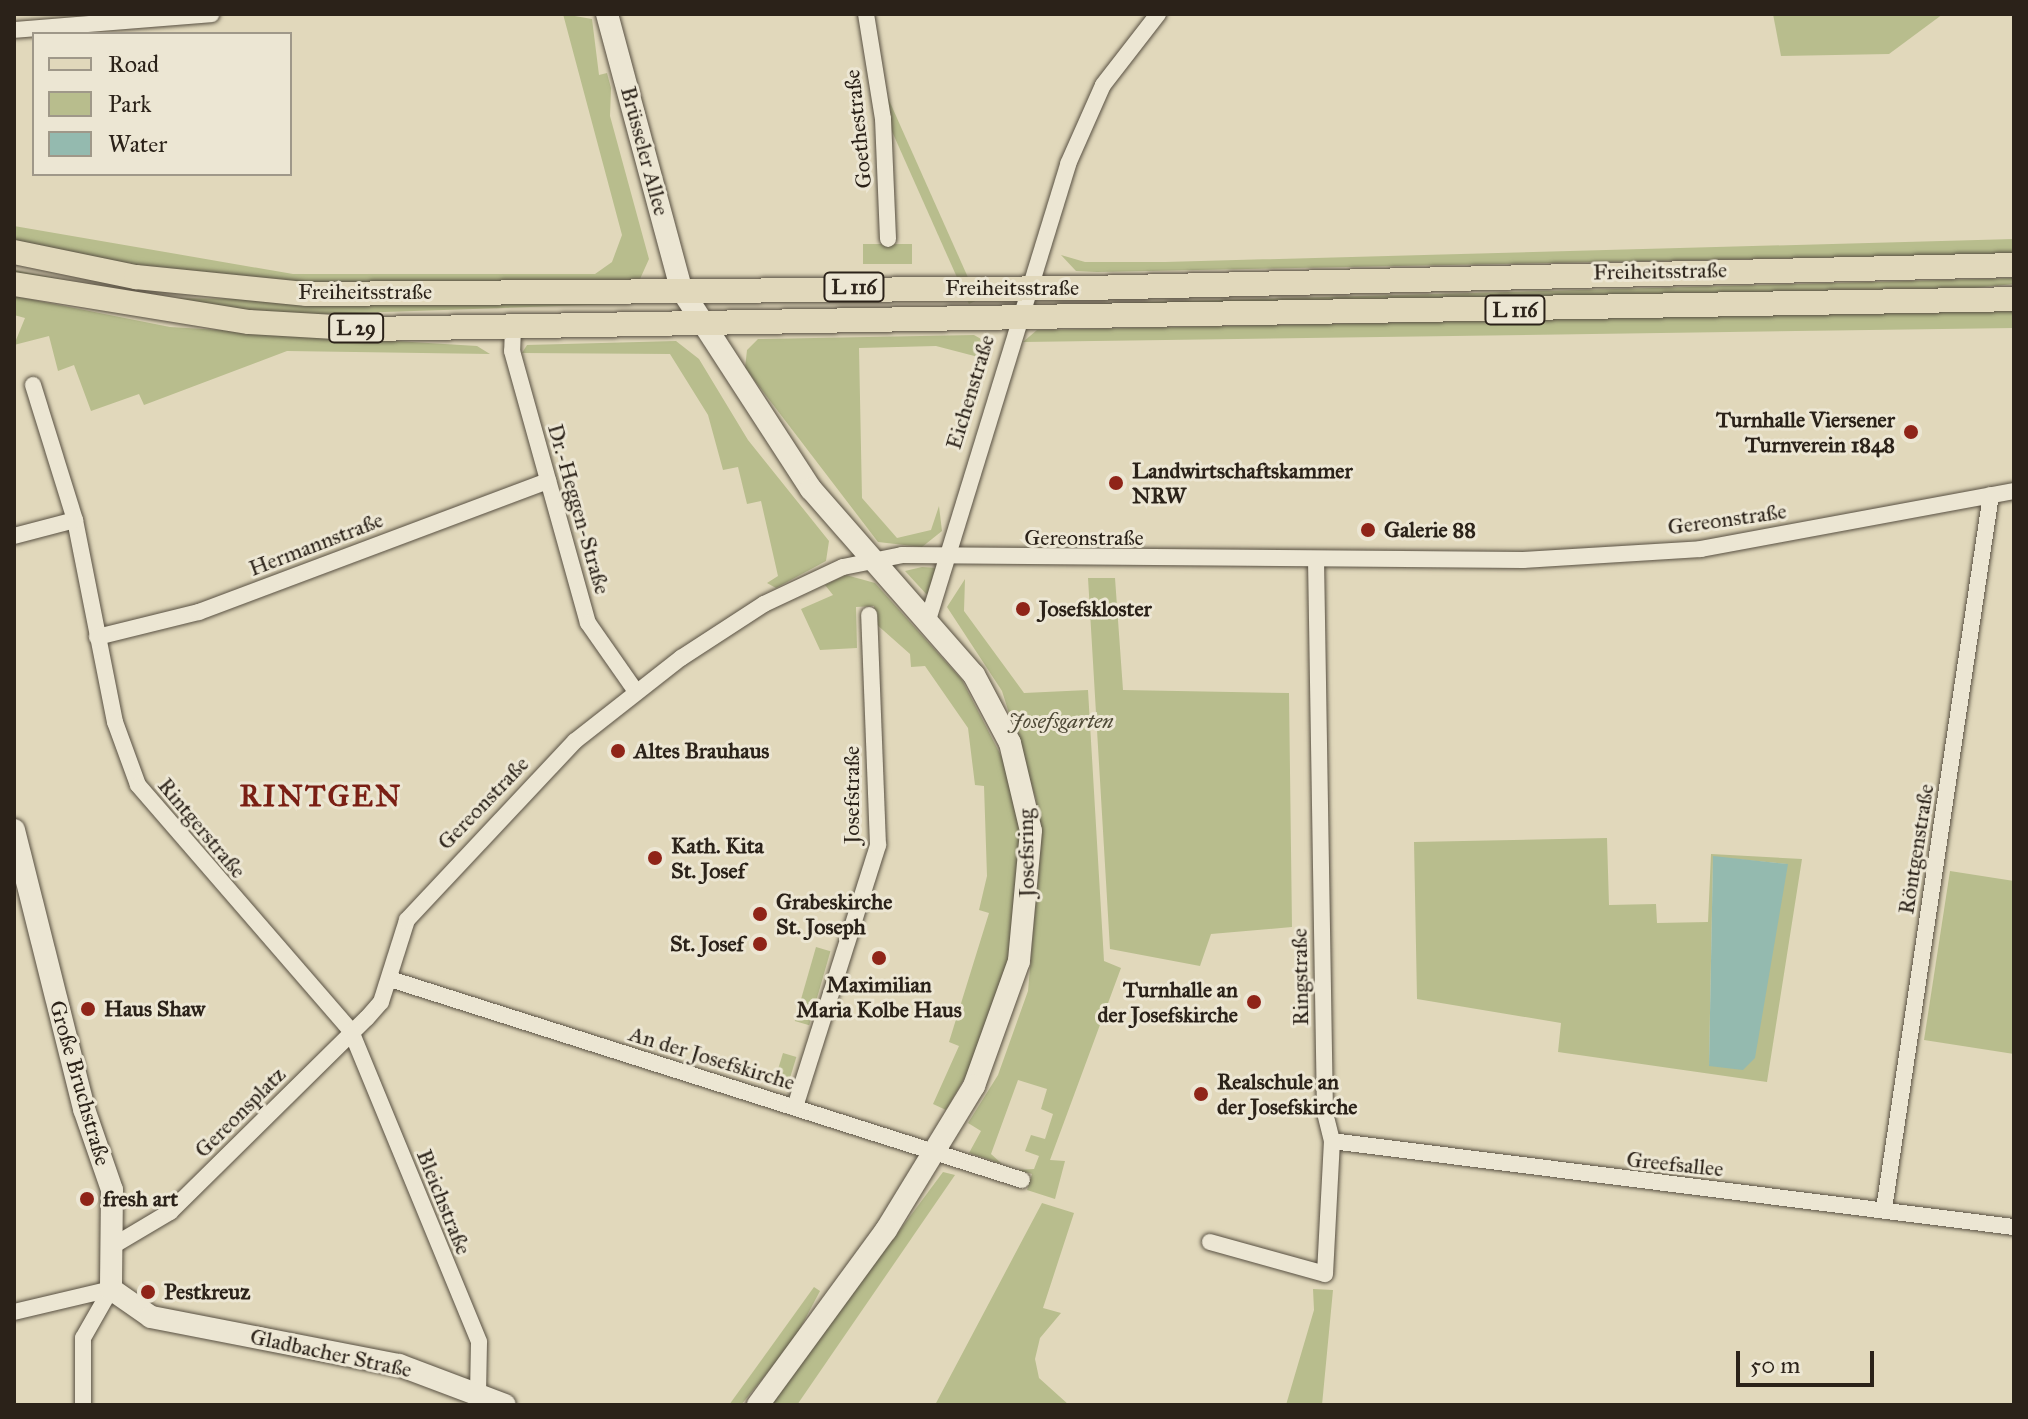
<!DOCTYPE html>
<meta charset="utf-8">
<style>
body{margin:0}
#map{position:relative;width:2028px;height:1419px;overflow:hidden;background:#e1d8bb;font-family:"IM FELL Great Primer",serif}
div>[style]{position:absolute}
.green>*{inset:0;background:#b8bd8d;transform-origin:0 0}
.water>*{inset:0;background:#94baaf}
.roads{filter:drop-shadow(0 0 2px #585042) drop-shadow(0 0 2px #585042)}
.minor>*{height:16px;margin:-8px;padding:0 8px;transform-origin:8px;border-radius:8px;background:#ece6d3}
.secondary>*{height:22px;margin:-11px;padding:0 11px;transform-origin:11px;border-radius:11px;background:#ece6d3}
.primary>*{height:24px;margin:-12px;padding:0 12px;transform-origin:12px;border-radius:12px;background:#e1d8bb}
.dots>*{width:22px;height:22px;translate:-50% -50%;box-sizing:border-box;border:4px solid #ece6d3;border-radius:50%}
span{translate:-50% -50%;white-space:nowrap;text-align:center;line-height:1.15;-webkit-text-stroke:6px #ece6d3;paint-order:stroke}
.shield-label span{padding:2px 6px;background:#ece6d3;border:2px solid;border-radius:6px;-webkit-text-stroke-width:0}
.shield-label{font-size:20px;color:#2b2219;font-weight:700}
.street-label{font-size:22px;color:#2b2219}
.poi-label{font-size:22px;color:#2b2219;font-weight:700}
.right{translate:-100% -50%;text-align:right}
.left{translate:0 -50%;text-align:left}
.park-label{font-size:22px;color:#4e4936;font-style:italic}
.district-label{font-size:30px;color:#7a1f14;font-weight:700;letter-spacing:2px}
.frame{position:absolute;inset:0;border:16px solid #2b2219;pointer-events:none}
.legend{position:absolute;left:32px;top:32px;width:260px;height:144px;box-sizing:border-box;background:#ece6d3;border:2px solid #9f9889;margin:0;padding:10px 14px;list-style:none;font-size:24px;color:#2b2219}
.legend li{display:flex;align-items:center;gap:16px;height:40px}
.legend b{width:40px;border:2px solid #9f9889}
.scale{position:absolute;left:1736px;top:1351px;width:138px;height:36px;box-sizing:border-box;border:4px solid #2b2219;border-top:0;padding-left:10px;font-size:24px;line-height:28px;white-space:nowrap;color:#2b2219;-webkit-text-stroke:6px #ece6d3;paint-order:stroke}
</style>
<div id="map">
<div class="green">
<div style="clip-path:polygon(563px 14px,592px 19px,599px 75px,607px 73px,611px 88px,610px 116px,649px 259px,640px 279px,626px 285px,348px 286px,145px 269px,14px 242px,14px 226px,293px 274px,595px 274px,612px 262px,622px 235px)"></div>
<div style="clip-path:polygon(1773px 14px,1943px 14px,1889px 54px,1781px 56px)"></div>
<div style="clip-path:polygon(2014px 239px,2014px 254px,1097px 272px,1076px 271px,1061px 255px,1085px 262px,1165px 262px)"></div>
<div style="left:912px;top:244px;width:20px;height:49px;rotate:90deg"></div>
<div style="clip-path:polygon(14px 270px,158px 298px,646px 303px,296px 315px,158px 304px,14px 276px)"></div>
<div style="clip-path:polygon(2014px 278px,2014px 284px,1914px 294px,1075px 304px)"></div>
<div style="clip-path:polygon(14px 296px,170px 327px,477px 346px,490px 354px,287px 351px,144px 405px,139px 394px,91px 411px,74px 365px,58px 371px,49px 336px,14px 345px,25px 318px,14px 315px)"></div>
<div style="left:978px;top:300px;width:10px;height:242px;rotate:156deg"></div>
<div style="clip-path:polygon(2014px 309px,2014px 328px,1023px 342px,1037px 330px)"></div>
<div style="clip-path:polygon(974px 335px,990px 344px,986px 359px,936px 346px,859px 348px,862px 498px,897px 538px,931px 530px,939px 506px,942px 531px,922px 547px,878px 542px,745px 368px,747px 350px,758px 339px)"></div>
<div style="clip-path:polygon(676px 341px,699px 359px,748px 440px,829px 541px,826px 561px,776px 588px,767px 583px,778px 576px,761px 501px,747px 504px,738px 467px,723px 470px,708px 415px,670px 354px,522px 353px,527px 345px)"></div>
<div style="clip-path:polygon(922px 567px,938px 568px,928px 596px,905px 571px)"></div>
<div style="clip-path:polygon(846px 575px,875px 583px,962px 680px,1013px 779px,1022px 835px,1011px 957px,978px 1055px,946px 1110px,933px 1104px,959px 1046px,949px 1042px,989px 913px,979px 910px,987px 876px,984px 786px,975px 785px,968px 728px,925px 666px,911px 667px,910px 654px,875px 623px,874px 606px,856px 607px,857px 648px,820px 650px,801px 609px,833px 595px,825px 585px)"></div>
<div style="clip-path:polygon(1088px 578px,1115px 578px,1123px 690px,1289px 693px,1292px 927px,1211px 934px,1200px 966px,1110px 949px)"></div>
<div style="clip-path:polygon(965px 579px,964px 611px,1024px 693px,1088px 690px,1104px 961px,1121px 968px,1050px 1160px,1065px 1161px,1055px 1199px,1027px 1190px,1032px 1174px,1018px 1170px,1034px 1169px,1039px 1156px,1025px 1151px,1031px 1135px,1045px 1139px,1053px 1114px,1041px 1109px,1047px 1089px,1018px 1080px,991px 1154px,1002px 1164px,969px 1153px,981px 1131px,968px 1123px,998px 1075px,1028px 991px,1041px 843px,1036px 799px,1002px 691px,947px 607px)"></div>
<div style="clip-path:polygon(evenodd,1607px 838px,1609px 905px,1656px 904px,1657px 923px,1708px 922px,1711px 854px,1802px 859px,1767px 1082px,1558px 1052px,1561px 1023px,1417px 999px,1414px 842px,1607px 838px,1713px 857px,1787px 864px,1710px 1066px,1709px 1065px,1713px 857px)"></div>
<div style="clip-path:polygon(1950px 871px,2014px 881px,2014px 1054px,1924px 1040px)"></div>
<div style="left:816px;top:947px;width:15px;height:77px;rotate:16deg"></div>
<div style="left:783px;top:1053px;width:14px;height:35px;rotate:17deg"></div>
<div style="clip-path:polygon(943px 1172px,955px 1175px,797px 1405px,770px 1405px)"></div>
<div style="clip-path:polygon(1042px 1203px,1074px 1213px,1043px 1308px,1061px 1313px,1040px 1338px,1035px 1359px,1039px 1378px,1069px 1405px,935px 1405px)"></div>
<div style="clip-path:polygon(814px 1287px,820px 1291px,794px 1340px,741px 1405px,729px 1405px)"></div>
<div style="clip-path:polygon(1313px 1289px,1333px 1290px,1322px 1405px,1286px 1405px,1314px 1310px)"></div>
</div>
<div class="water">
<div style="clip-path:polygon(1713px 856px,1788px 864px,1755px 1058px,1743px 1070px,1709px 1066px)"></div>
</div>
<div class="roads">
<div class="minor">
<div style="left:866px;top:14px;width:106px;rotate:80.8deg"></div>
<div style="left:883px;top:119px;width:120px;rotate:87.6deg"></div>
<div style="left:14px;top:30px;width:198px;rotate:-4.6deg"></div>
<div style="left:513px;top:327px;width:24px;rotate:92deg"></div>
<div style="left:512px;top:351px;width:282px;rotate:74.4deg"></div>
<div style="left:588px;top:623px;width:82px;rotate:55deg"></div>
<div style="left:33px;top:385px;width:141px;rotate:72.7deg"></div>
<div style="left:75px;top:520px;width:206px;rotate:78.8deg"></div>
<div style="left:115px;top:722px;width:67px;rotate:69.9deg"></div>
<div style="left:138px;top:785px;width:325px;rotate:49.1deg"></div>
<div style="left:351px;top:1031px;width:336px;rotate:67.6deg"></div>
<div style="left:479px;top:1342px;width:52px;rotate:91.1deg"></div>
<div style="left:14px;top:536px;width:63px;rotate:-14.7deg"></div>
<div style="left:928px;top:620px;width:477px;rotate:-72.9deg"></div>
<div style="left:1068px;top:164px;width:86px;rotate:-66.1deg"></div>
<div style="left:1103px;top:85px;width:90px;rotate:-52.2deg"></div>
<div style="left:97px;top:637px;width:105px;rotate:-13.8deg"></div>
<div style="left:199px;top:612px;width:373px;rotate:-20.6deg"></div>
<div style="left:390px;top:979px;width:663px;rotate:17.64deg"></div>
<div style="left:795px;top:1107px;width:275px;rotate:-72.4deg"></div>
<div style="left:878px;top:845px;width:230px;rotate:-92.2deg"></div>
<div style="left:1332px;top:1141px;width:687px;rotate:7.19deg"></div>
<div style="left:1884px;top:1209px;width:722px;rotate:-81.48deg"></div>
<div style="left:1210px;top:1242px;width:119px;rotate:15.5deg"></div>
<div style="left:1325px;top:1274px;width:133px;rotate:-87deg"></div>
<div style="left:1332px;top:1141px;width:29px;rotate:-104deg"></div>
<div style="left:1325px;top:1113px;width:554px;rotate:-90.93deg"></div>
<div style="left:116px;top:1244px;width:63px;rotate:-30.7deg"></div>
<div style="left:170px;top:1212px;width:276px;rotate:-44.6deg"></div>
<div style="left:367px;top:1018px;width:21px;rotate:-49deg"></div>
<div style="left:381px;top:1002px;width:86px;rotate:-72.4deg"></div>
<div style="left:407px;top:920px;width:245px;rotate:-46.8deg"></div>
<div style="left:575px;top:741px;width:135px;rotate:-38.1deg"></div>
<div style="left:681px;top:658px;width:99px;rotate:-33deg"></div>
<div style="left:764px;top:604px;width:87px;rotate:-25.1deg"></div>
<div style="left:843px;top:567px;width:60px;rotate:-11.5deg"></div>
<div style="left:902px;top:555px;width:621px;rotate:0.46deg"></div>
<div style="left:1523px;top:560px;width:178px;rotate:-3.5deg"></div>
<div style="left:1701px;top:549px;width:318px;rotate:-10.5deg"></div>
<div style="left:14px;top:1312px;width:100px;rotate:-13.3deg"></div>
<div style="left:83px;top:1405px;width:67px;rotate:-90deg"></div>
<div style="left:83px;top:1338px;width:56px;rotate:-60.3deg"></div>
</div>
<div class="secondary">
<div style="left:607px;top:14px;width:285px;rotate:74.9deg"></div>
<div style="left:681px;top:289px;width:239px;rotate:57deg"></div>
<div style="left:811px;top:489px;width:247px;rotate:48.8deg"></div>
<div style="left:974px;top:675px;width:77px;rotate:62.1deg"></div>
<div style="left:1010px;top:743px;width:90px;rotate:76.6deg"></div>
<div style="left:1031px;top:831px;width:131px;rotate:95.3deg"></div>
<div style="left:1019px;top:961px;width:133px;rotate:109.8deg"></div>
<div style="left:974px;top:1086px;width:169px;rotate:121.4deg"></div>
<div style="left:886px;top:1230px;width:217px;rotate:126.2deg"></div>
<div style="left:14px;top:830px;width:288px;rotate:75.9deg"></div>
<div style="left:84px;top:1109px;width:86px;rotate:70.9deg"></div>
<div style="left:112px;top:1190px;width:99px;rotate:90.6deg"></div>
<div style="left:111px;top:1289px;width:49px;rotate:35deg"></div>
<div style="left:151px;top:1317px;width:253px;rotate:11deg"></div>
<div style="left:399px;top:1365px;width:113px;rotate:20.7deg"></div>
</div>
<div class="primary">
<div style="left:14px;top:252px;width:125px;rotate:11.6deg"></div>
<div style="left:136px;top:277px;width:172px;rotate:5.7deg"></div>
<div style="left:307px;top:294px;width:781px;rotate:-0.44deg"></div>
<div style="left:1088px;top:288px;width:926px;rotate:-1.42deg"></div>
<div style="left:14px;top:284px;width:238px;rotate:9.2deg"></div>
<div style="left:249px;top:322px;width:120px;rotate:3.3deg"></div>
<div style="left:369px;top:329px;width:1645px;rotate:-1.04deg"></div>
</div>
</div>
<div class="dots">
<div style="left:1911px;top:432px;background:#8f2418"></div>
<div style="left:1116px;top:483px;background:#8f2418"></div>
<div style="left:1368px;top:530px;background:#8f2418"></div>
<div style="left:1023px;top:609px;background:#8f2418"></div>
<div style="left:618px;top:751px;background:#8f2418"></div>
<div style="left:655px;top:858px;background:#8f2418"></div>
<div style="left:760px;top:914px;background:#8f2418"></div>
<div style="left:760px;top:944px;background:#8f2418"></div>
<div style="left:879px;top:958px;background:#8f2418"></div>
<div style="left:1254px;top:1002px;background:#8f2418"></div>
<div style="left:88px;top:1009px;background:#8f2418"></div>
<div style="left:1201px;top:1094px;background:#8f2418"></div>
<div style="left:87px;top:1199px;background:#8f2418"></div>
<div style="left:148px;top:1292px;background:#8f2418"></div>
</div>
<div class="shield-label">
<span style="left:854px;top:287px">L 116</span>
<span style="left:1515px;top:310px">L 116</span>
<span style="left:356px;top:328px">L 29</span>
</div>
<div class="street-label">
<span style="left:858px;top:129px;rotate:-96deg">Goethestraße</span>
<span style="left:645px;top:151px;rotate:75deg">Brüsseler Allee</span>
<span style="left:1660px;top:271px;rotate:-1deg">Freiheitsstraße</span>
<span style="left:1012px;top:288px">Freiheitsstraße</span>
<span style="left:365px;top:292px">Freiheitsstraße</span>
<span style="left:970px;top:392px;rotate:-73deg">Eichenstraße</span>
<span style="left:579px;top:509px;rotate:74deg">Dr.-Heggen-Straße</span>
<span style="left:1727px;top:519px;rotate:-8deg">Gereonstraße</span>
<span style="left:1084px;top:538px">Gereonstraße</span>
<span style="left:316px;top:544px;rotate:-21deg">Hermannstraße</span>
<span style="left:852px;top:795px;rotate:-90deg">Josefstraße</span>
<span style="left:483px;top:803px;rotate:-46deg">Gereonstraße</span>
<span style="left:202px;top:828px;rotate:50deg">Rintgerstraße</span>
<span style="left:1916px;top:849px;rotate:-81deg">Röntgenstraße</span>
<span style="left:1026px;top:853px;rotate:-91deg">Josefsring</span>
<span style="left:1300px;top:977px;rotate:-91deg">Ringstraße</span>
<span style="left:712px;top:1058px;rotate:17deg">An der Josefskirche</span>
<span style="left:80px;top:1083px;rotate:74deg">Große Bruchstraße</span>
<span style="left:240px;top:1112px;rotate:-45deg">Gereonsplatz</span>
<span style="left:1675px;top:1164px;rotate:6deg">Greefsallee</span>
<span style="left:444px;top:1202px;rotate:68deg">Bleichstraße</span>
<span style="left:331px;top:1353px;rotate:12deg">Gladbacher Straße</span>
</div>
<div class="poi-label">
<span class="right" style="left:1895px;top:432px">Turnhalle Viersener<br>Turnverein 1848</span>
<span class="left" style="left:1132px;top:483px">Landwirtschaftskammer<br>NRW</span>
<span class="left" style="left:1384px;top:530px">Galerie 88</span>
<span class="left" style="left:1039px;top:609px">Josefskloster</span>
<span class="left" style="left:634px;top:751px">Altes Brauhaus</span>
<span class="left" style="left:671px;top:858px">Kath. Kita<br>St. Josef</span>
<span class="left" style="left:776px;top:914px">Grabeskirche<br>St. Joseph</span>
<span class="right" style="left:744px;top:944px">St. Josef</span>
<span style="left:879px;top:997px">Maximilian<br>Maria Kolbe Haus</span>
<span class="right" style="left:1238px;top:1002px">Turnhalle an<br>der Josefskirche</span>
<span class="left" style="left:104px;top:1009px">Haus Shaw</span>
<span class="left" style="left:1217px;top:1094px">Realschule an<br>der Josefskirche</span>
<span class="left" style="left:103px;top:1199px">fresh art</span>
<span class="left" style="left:164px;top:1292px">Pestkreuz</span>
</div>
<div class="park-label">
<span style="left:1061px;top:721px">Josefsgarten</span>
</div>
<div class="district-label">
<span style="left:321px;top:796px">RINTGEN</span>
</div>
<div class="frame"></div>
<ul class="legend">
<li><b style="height:10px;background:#e1d8bb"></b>Road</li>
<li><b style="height:22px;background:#b8bd8d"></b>Park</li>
<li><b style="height:22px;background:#94baaf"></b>Water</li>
</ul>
<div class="scale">50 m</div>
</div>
